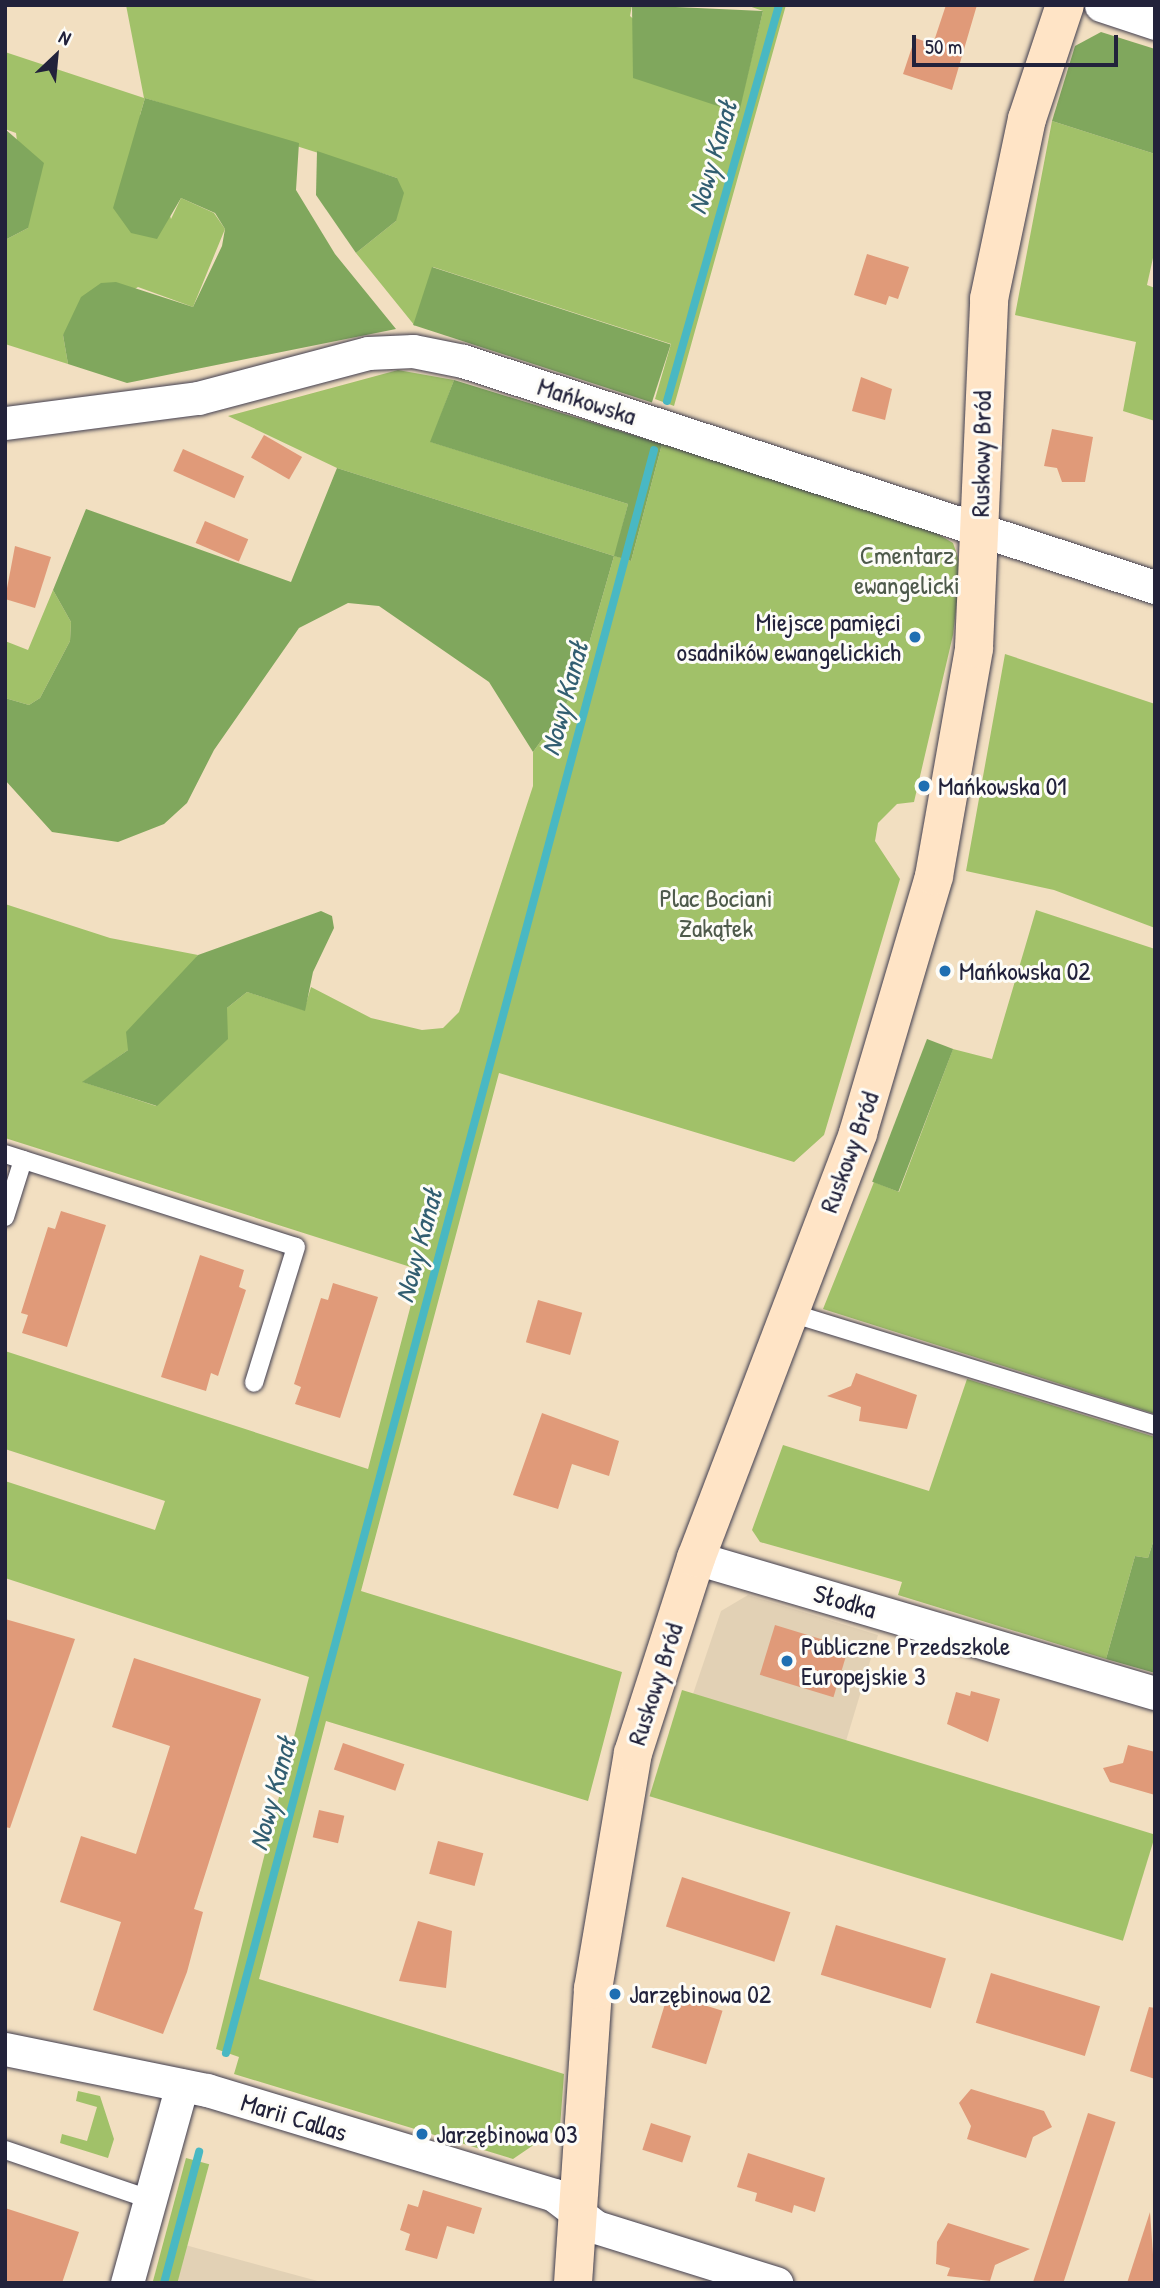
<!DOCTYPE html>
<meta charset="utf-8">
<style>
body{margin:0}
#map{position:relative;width:1160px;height:2288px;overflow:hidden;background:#f2dfc1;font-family:"Patrick Hand",sans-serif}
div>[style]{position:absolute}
.built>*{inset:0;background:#e2d1b5}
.green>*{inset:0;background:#a1c169;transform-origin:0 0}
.forest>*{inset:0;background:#80a75d;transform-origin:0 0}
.stream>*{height:8px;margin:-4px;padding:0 4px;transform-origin:4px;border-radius:4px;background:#49b8c3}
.building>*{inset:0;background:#e09a79;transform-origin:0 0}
.roads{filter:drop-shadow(0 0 2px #413e4f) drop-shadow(0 0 2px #413e4f)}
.lane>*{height:18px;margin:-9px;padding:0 9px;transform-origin:9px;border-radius:9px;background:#fff}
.street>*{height:33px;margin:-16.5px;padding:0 16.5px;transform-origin:16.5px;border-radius:16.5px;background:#fff}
.secondary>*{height:38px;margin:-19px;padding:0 19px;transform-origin:19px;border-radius:19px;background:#ffe4c6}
.dots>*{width:19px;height:19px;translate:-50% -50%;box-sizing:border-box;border:4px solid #fdfcf7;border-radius:50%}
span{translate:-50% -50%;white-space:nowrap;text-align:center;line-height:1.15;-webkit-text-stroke:6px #fdfcf7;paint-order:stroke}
.street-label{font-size:26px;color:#22223b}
.park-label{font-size:26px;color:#4e5a4b}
.poi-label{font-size:26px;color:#22223b}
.right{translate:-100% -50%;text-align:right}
.left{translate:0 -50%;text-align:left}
.water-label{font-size:28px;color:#325e71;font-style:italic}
.frame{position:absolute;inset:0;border:7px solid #22223b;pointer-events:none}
.north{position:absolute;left:21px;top:21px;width:70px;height:70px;-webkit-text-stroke:5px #fdfcf7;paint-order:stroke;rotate:26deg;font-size:19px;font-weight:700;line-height:28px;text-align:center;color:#22223b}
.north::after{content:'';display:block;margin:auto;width:24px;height:32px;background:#22223b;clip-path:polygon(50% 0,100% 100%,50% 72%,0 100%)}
.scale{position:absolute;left:912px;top:35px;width:206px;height:32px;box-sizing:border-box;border:4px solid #22223b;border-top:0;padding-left:9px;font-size:21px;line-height:24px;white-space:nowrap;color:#22223b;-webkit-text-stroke:5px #fdfcf7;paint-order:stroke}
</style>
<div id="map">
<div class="built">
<div style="clip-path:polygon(748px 1595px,878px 1635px,846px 1741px,693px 1694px,721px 1611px)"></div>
<div style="clip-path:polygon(185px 2245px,325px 2283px,176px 2283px)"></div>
</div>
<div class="green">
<div style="clip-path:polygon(126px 5px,632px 5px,630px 16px,738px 113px,763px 11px,746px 5px,786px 5px,674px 406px,655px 399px,671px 344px,433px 267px,415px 326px,356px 253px,396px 221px,397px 178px,145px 98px,140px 115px,171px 219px,181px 198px,214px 213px,225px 229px,193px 307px,138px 287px,63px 335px,68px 364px,5px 344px,5px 240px,28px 228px,16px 133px,5px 129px,5px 52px,144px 98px)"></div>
<div style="clip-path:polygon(1052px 121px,1155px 154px,1155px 249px,1147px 285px,1155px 288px,1155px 421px,1123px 411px,1136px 342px,1015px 315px)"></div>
<div style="clip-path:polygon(398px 370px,454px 380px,431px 442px,628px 504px,615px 556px,631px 561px,662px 444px,926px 527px,953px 543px,961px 566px,953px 635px,914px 802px,897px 804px,878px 823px,875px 841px,900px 879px,824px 1135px,794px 1162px,499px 1073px,361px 1591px,622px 1672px,588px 1801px,326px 1721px,259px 1979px,564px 2074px,560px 2127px,513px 2159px,234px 2074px,239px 2057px,216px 2049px,309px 1677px,5px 1578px,5px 1481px,155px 1530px,165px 1501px,5px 1449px,5px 1351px,368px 1469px,420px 1270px,5px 1138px,5px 904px,110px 938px,198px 955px,128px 1050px,83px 1082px,156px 1106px,227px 1008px,247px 992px,304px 1010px,311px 987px,371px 1018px,422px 1030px,443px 1028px,459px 1012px,533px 786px,533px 752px,564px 709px,582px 668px,614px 556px,337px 468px,228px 416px)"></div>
<div style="clip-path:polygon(53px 590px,71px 622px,70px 641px,40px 698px,29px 705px,5px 698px,5px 641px,28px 650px)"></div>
<div style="clip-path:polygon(1005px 654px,1155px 704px,1155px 928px,1054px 890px,966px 871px)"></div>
<div style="clip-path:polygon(1036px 910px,1155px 949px,1155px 1414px,823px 1309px,874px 1182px,899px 1192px,953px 1049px,992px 1059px)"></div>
<div style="clip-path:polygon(967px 1379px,1155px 1437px,1155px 1536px,1148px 1558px,1135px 1556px,1106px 1659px,898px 1595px,902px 1582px,760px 1542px,752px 1530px,783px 1445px,929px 1491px)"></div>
<div style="left:682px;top:1690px;width:495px;height:111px;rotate:17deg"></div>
<div style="clip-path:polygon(78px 2091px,100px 2096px,114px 2139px,108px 2158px,60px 2143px,62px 2134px,87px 2141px,97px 2107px,76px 2101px)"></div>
<div style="left:186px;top:2158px;width:24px;height:129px;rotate:15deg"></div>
</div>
<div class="forest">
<div style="clip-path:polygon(632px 5px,763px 11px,739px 113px,633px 78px)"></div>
<div style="clip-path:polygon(1101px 32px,1155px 49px,1155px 154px,1052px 121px,1075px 46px)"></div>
<div style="clip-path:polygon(145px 98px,299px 143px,296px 190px,335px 254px,396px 329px,127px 383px,68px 364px,63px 335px,81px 297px,101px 283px,116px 282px,193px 307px,222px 246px,225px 229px,215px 213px,181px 198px,157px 239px,131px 233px,113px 208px)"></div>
<div style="clip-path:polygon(5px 129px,44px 163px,28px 228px,5px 240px)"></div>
<div style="clip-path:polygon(317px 151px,397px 178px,404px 193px,396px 221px,356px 253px,316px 195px)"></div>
<div style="left:432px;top:267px;width:251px;height:61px;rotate:18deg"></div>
<div style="clip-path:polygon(454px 380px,662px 444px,631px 561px,614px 556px,582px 668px,564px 709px,533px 752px,489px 682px,379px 606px,348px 603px,299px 628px,214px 750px,187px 803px,164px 824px,118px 842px,52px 832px,5px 780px,5px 698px,29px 705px,40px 698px,70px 641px,71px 622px,53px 590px,86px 509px,291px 582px,337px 468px,614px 556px,628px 504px,430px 442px)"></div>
<div style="clip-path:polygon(321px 911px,332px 916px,334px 928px,313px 972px,305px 1011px,247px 992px,227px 1008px,228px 1039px,157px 1106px,82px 1082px,128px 1050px,126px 1032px,198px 955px)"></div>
<div style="left:927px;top:1039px;width:28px;height:153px;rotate:21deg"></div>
<div style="clip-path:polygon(1155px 1536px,1155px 1673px,1106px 1659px,1135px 1556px,1148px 1558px)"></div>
</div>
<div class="stream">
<div style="left:667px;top:401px;width:412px;rotate:-74.2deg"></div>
<div style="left:226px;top:2053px;width:1659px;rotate:-75.05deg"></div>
<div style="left:164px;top:2283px;width:136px;rotate:-75deg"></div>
</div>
<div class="building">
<div style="clip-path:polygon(946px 5px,977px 5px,952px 90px,903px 74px,915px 38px,933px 44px)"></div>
<div style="clip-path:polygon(867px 254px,909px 267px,898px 299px,889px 296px,886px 305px,854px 295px)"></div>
<div style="clip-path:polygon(861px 377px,892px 389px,885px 420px,852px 411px)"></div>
<div style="clip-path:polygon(1052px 429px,1093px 437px,1085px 482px,1062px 482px,1057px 468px,1044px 466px)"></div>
<div style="left:264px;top:435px;width:44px;height:26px;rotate:30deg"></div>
<div style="left:183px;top:449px;width:67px;height:24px;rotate:24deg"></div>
<div style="left:205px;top:521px;width:47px;height:24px;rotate:23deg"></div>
<div style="clip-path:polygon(15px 546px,51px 557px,35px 608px,5px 599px)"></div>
<div style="clip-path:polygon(61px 1211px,106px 1225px,67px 1347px,22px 1333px,28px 1315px,21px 1313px,48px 1227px,55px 1229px)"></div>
<div style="clip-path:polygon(200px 1255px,244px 1270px,239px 1287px,246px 1290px,218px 1376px,211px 1373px,206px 1391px,161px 1377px)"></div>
<div style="clip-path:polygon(333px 1283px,378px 1297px,340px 1418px,295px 1404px,301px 1387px,294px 1384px,321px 1298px,328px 1300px)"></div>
<div style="left:538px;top:1300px;width:46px;height:44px;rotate:16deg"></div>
<div style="clip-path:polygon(856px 1373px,917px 1395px,907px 1429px,859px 1421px,861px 1407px,827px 1396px,851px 1386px)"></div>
<div style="clip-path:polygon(542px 1413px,619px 1441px,609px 1476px,572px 1464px,558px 1509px,513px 1495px)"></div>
<div style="clip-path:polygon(5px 1619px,75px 1639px,10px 1828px,5px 1827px)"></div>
<div style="left:775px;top:1625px;width:77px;height:52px;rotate:17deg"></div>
<div style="clip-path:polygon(134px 1658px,261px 1699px,194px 1909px,203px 1912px,187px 1972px,163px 2034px,93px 2010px,121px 1922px,60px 1902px,81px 1836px,136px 1854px,170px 1746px,112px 1727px)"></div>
<div style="clip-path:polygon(971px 1691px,1000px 1699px,988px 1742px,947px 1724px,956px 1692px,970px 1696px)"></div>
<div style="left:343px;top:1743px;width:65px;height:28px;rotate:19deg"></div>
<div style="clip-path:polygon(1128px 1745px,1155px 1752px,1155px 1795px,1110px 1782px,1103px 1768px,1123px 1763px)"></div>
<div style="left:319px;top:1810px;width:26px;height:28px;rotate:13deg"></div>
<div style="left:438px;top:1841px;width:47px;height:34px;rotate:15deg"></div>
<div style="left:682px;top:1877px;width:114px;height:52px;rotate:18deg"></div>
<div style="clip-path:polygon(418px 1921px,452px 1931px,446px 1988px,399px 1981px)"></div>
<div style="left:836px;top:1925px;width:115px;height:52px;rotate:17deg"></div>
<div style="left:991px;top:1973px;width:114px;height:52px;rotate:17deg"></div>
<div style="left:668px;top:1994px;width:57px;height:56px;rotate:17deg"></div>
<div style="clip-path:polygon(1149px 2007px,1155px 2008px,1155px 2079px,1130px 2071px)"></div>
<div style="clip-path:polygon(971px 2089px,1044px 2111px,1052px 2127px,1033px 2137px,1026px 2158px,967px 2139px,971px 2126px,959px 2103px)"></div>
<div style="left:1088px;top:2113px;width:29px;height:178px;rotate:18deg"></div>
<div style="left:651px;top:2123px;width:42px;height:28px;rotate:18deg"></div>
<div style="clip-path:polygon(748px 2153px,825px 2178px,815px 2212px,794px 2205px,792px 2213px,755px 2201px,757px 2193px,737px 2187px)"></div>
<div style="clip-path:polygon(423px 2190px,482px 2208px,474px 2234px,447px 2226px,437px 2259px,405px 2250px,410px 2234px,400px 2230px,408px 2204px,418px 2207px)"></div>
<div style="clip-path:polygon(5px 2208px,79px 2232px,62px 2283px,5px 2283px)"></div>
<div style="clip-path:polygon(1150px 2212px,1155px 2283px,1127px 2283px)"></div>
<div style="clip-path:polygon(948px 2223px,1030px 2249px,995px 2265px,990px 2281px,947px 2276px,950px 2268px,936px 2264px,937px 2242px)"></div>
</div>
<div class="roads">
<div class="lane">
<div style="left:5px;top:1154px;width:305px;rotate:17.7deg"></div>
<div style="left:296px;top:1247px;width:142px;rotate:107.2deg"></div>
<div style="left:5px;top:1217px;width:60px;rotate:-72.5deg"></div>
<div style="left:791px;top:1313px;width:381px;rotate:17.1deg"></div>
<div style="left:5px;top:2150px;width:152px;rotate:18.8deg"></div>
</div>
<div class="street">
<div style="left:1101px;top:5px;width:57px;rotate:18.4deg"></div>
<div style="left:5px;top:423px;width:195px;rotate:-7.4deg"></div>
<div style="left:198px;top:398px;width:176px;rotate:-14.8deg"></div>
<div style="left:368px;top:353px;width:45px;rotate:-2.5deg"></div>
<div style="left:413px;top:351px;width:51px;rotate:11.3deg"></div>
<div style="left:463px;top:361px;width:728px;rotate:18.09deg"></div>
<div style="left:696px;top:1558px;width:478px;rotate:16.4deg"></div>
<div style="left:5px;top:2049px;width:206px;rotate:11.5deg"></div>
<div style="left:207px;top:2090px;width:363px;rotate:16.8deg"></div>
<div style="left:554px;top:2195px;width:53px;rotate:37.3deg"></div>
<div style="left:596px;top:2227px;width:189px;rotate:17.3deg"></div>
<div style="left:127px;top:2283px;width:205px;rotate:-74.5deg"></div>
</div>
<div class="secondary">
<div style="left:573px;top:2283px;width:295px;rotate:-86.1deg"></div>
<div style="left:593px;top:1989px;width:239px;rotate:-80.4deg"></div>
<div style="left:633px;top:1753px;width:205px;rotate:-72.1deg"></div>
<div style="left:696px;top:1558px;width:455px;rotate:-69.1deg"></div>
<div style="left:858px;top:1133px;width:268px;rotate:-73.5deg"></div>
<div style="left:934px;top:876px;width:231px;rotate:-80deg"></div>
<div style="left:974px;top:648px;width:349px;rotate:-87.5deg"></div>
<div style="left:989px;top:299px;width:184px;rotate:-78.1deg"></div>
<div style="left:1027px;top:119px;width:120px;rotate:-71.6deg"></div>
</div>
</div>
<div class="dots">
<div style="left:915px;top:637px;background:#1f6fb2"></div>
<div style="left:924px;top:786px;background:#1f6fb2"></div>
<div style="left:945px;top:971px;background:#1f6fb2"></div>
<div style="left:787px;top:1661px;background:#1f6fb2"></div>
<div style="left:615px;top:1994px;background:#1f6fb2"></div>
<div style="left:422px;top:2134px;background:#1f6fb2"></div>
</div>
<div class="street-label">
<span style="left:587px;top:401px;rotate:18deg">Mańkowska</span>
<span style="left:981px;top:454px;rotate:-89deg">Ruskowy Bród</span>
<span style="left:849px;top:1152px;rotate:-70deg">Ruskowy Bród</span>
<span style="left:845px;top:1601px;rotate:16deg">Słodka</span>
<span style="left:655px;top:1684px;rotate:-72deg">Ruskowy Bród</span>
<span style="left:294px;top:2117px;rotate:17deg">Marii Callas</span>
</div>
<div class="park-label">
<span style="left:907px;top:570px">Cmentarz<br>ewangelicki</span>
<span style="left:716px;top:913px">Plac Bociani<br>Zakątek</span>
</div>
<div class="poi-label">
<span class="right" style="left:901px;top:637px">Miejsce pamięci<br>osadników ewangelickich</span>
<span class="left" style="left:938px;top:786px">Mańkowska 01</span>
<span class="left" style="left:959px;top:971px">Mańkowska 02</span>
<span class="left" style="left:801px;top:1661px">Publiczne Przedszkole<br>Europejskie 3</span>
<span class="left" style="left:629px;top:1994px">Jarzębinowa 02</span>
<span class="left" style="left:436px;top:2134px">Jarzębinowa 03</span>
</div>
<div class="water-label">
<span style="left:712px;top:157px;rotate:-74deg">Nowy Kanał</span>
<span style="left:564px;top:698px;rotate:-75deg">Nowy Kanał</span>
<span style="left:418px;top:1245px;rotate:-75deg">Nowy Kanał</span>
<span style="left:272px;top:1793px;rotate:-75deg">Nowy Kanał</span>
</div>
<div class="frame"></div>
<div class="north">N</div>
<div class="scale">50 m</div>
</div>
